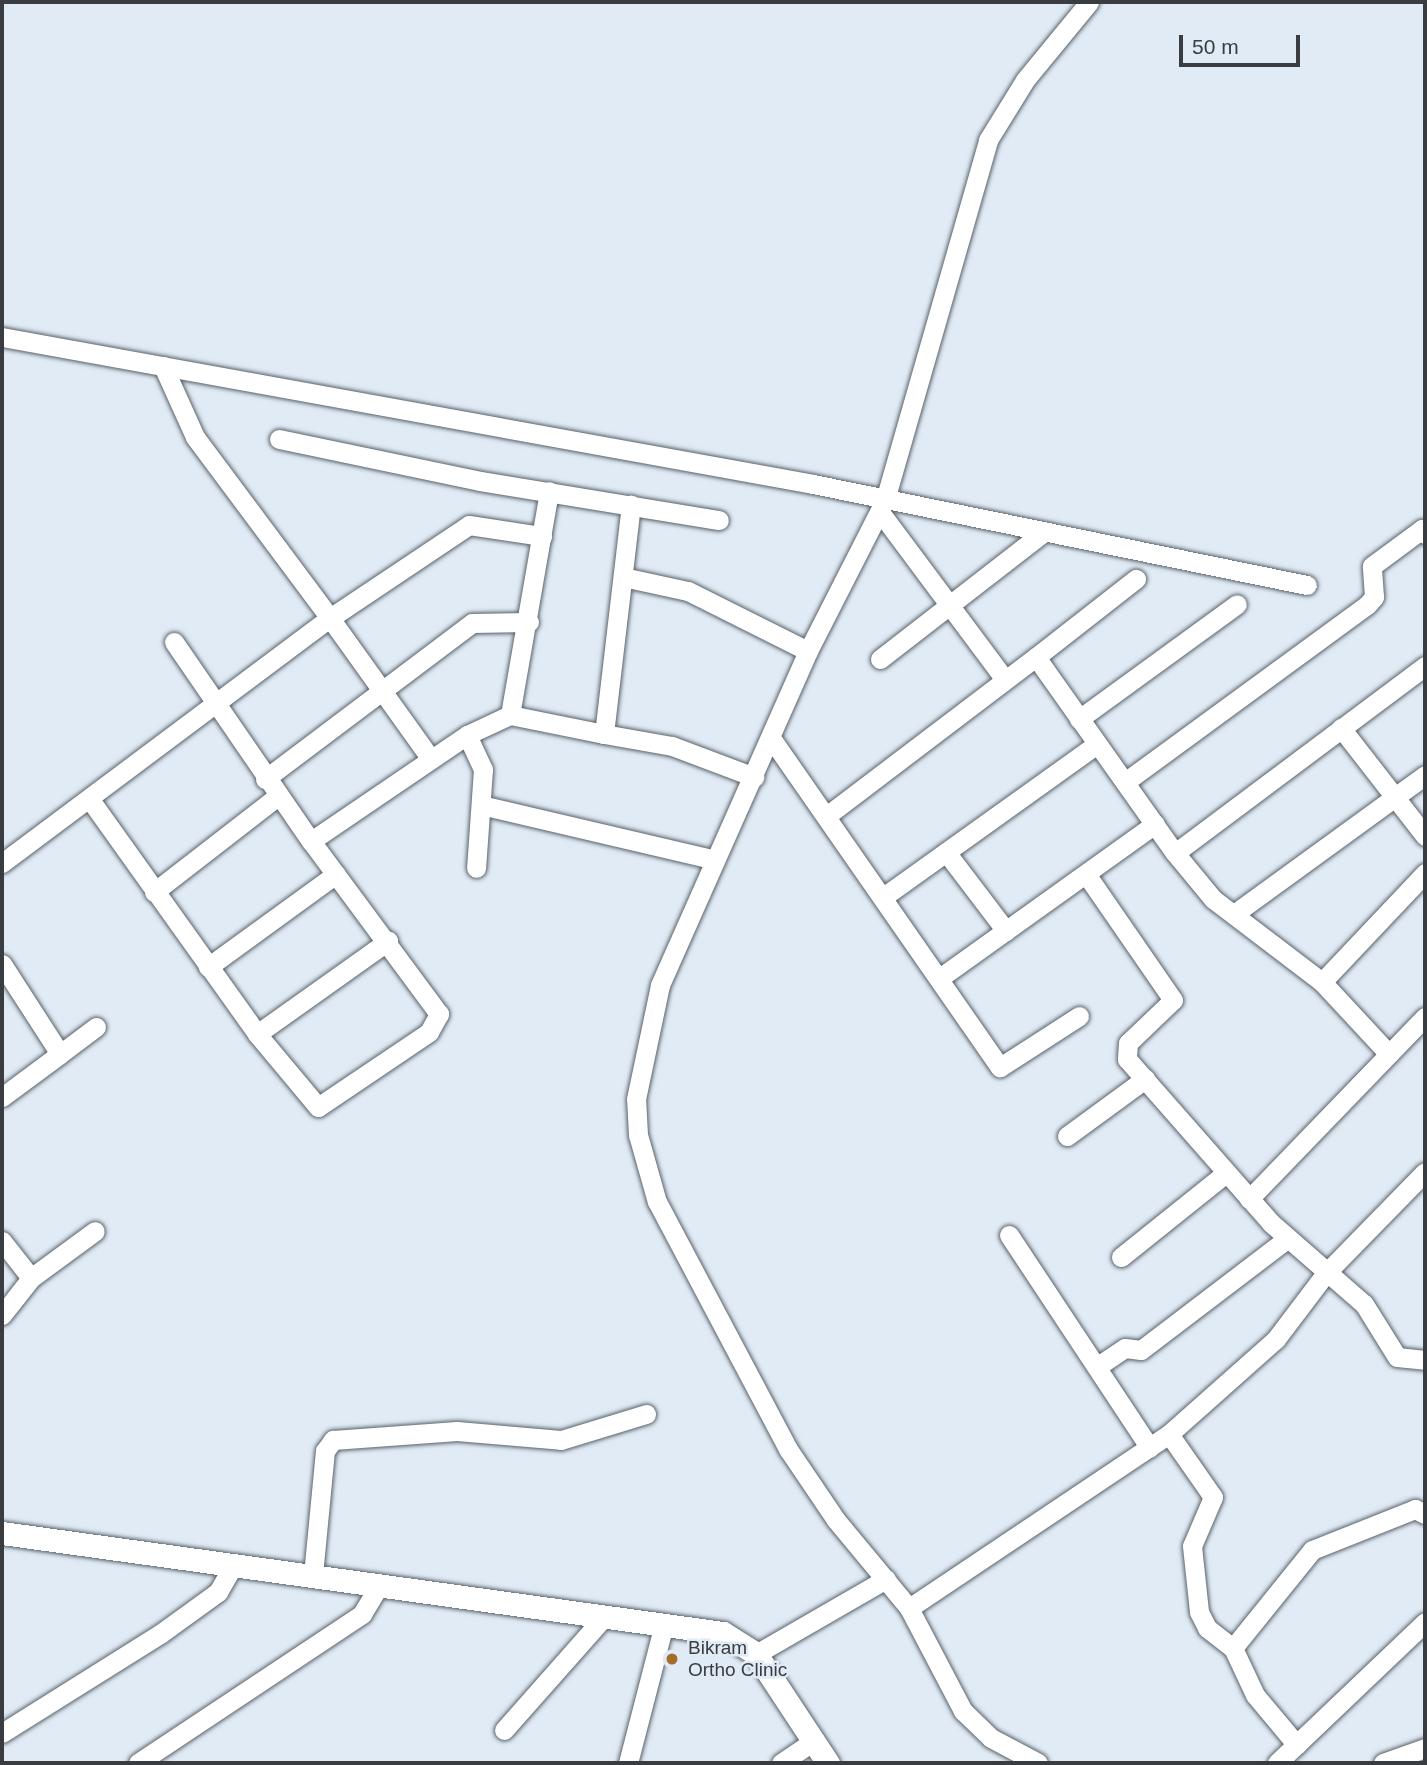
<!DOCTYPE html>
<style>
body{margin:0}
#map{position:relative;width:1427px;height:1765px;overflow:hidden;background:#e1ebf5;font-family:Arial,sans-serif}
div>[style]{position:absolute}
.roads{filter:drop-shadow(0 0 2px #59626a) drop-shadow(0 0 2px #59626a)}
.minor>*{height:19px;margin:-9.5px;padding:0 9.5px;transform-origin:9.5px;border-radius:9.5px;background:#fff}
.major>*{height:23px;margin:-11.5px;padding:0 11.5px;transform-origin:11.5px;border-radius:11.5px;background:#fff}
.dots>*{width:19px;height:19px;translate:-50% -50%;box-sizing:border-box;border:4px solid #e1ebf5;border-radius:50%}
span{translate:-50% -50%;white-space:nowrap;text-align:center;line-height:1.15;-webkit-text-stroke:5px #e1ebf5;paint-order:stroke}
.poi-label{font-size:19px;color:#393d41}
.left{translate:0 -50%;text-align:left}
.frame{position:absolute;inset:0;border:4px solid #393d41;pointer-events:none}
.scale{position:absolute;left:1179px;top:35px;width:121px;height:32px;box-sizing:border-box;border:4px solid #393d41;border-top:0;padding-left:9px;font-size:21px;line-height:24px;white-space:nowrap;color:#393d41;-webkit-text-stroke:5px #e1ebf5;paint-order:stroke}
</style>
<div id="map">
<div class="roads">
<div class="minor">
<div style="left:2px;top:337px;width:824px;rotate:10.27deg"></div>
<div style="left:813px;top:484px;width:504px;rotate:11.56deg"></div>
<div style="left:163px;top:366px;width:78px;rotate:65.7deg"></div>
<div style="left:195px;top:437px;width:226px;rotate:53.3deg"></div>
<div style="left:330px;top:618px;width:167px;rotate:-33.8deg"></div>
<div style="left:469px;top:525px;width:74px;rotate:8.6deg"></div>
<div style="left:279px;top:439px;width:205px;rotate:11.8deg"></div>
<div style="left:480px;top:481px;width:242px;rotate:9.3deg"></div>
<div style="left:880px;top:512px;width:209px;rotate:53.3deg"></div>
<div style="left:623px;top:577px;width:66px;rotate:12.2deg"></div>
<div style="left:688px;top:591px;width:134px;rotate:26.6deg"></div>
<div style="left:174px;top:642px;width:242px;rotate:55.5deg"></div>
<div style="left:311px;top:841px;width:189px;rotate:-34.2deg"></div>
<div style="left:467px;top:735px;width:47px;rotate:-24.9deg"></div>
<div style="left:510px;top:715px;width:96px;rotate:11.4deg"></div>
<div style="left:604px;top:734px;width:231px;rotate:-83.3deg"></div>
<div style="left:1036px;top:657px;width:127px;rotate:-38deg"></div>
<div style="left:880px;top:659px;width:207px;rotate:-37.8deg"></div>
<div style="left:510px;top:715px;width:227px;rotate:-80.1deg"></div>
<div style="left:1079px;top:719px;width:195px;rotate:-36deg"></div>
<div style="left:1341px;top:728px;width:137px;rotate:52.1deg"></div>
<div style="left:604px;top:734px;width:69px;rotate:10deg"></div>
<div style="left:672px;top:746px;width:88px;rotate:20.7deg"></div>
<div style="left:467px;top:735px;width:38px;rotate:65deg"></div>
<div style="left:483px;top:769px;width:99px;rotate:94deg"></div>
<div style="left:771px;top:738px;width:401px;rotate:55.2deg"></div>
<div style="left:1000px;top:1067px;width:94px;rotate:-32.8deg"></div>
<div style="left:265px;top:779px;width:259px;rotate:-37deg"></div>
<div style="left:472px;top:623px;width:57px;rotate:-1deg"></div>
<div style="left:1125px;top:782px;width:300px;rotate:-36.2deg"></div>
<div style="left:1367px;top:605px;width:11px;rotate:-49deg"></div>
<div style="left:1374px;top:597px;width:31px;rotate:-94deg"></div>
<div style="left:1372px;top:566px;width:62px;rotate:-36.5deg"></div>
<div style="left:1422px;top:529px;width:6px;rotate:59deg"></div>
<div style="left:91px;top:801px;width:286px;rotate:54.5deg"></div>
<div style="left:257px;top:1034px;width:95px;rotate:50.1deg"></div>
<div style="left:318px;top:1107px;width:134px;rotate:-34deg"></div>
<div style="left:429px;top:1032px;width:21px;rotate:-61deg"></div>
<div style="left:439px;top:1014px;width:215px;rotate:-126.5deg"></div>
<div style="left:481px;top:805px;width:237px;rotate:13.2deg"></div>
<div style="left:829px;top:814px;width:260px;rotate:-37.2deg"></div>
<div style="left:1036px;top:657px;width:240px;rotate:54.7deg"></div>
<div style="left:1175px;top:853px;width:312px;rotate:-36.8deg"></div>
<div style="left:946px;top:852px;width:99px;rotate:52.8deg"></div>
<div style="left:1175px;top:853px;width:60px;rotate:50.4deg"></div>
<div style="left:1213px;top:899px;width:137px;rotate:37.3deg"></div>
<div style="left:1322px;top:982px;width:98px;rotate:47.1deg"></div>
<div style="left:2px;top:863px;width:409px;rotate:-36.8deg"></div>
<div style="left:330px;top:618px;width:173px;rotate:54.4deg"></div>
<div style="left:1086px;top:874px;width:153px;rotate:55.4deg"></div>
<div style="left:1173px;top:1000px;width:62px;rotate:136.3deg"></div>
<div style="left:1128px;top:1043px;width:16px;rotate:94deg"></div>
<div style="left:1127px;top:1059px;width:218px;rotate:48.7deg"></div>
<div style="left:1271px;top:1223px;width:123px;rotate:41.1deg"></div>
<div style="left:1364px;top:1304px;width:62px;rotate:58.1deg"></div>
<div style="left:1397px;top:1357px;width:28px;rotate:6deg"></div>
<div style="left:154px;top:892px;width:158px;rotate:-37.8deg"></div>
<div style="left:886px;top:895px;width:259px;rotate:-35.6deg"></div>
<div style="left:1234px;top:914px;width:236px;rotate:-36deg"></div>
<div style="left:2px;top:964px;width:107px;rotate:57.2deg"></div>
<div style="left:60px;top:1054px;width:72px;rotate:143.4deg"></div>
<div style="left:208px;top:967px;width:158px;rotate:-36deg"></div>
<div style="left:941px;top:977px;width:263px;rotate:-35.6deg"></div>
<div style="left:1322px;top:982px;width:150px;rotate:-46.6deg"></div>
<div style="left:257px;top:1034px;width:161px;rotate:-35.4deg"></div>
<div style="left:60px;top:1054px;width:45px;rotate:-36.9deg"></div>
<div style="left:1067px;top:1136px;width:97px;rotate:-36.2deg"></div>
<div style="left:1249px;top:1199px;width:253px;rotate:-46deg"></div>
<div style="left:1009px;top:1235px;width:255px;rotate:56.5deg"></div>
<div style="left:2px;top:1241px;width:47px;rotate:51.9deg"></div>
<div style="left:1121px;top:1257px;width:134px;rotate:-38.7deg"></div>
<div style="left:2px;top:1315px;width:47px;rotate:-51.9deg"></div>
<div style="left:31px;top:1278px;width:79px;rotate:-36.3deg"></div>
<div style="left:1098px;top:1366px;width:32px;rotate:-34deg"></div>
<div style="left:1125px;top:1348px;width:16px;rotate:7deg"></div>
<div style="left:1141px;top:1350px;width:185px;rotate:-37.3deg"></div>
<div style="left:1169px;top:1434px;width:77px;rotate:55.1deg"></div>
<div style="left:1213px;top:1497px;width:53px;rotate:113.2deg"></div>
<div style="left:1192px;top:1546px;width:66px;rotate:83.9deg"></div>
<div style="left:1199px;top:1612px;width:18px;rotate:63deg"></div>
<div style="left:1207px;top:1628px;width:33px;rotate:38deg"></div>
<div style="left:1233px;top:1648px;width:52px;rotate:64.9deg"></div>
<div style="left:1255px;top:1695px;width:65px;rotate:50deg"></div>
<div style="left:313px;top:1575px;width:125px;rotate:-84.5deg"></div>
<div style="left:325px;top:1451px;width:14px;rotate:-54deg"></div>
<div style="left:333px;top:1440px;width:124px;rotate:-4.2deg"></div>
<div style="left:457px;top:1431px;width:104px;rotate:4.9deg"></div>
<div style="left:561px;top:1440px;width:89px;rotate:-17deg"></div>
<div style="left:909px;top:1608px;width:313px;rotate:-33.8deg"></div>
<div style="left:1169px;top:1434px;width:143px;rotate:-41.6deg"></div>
<div style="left:1276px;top:1339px;width:83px;rotate:-52.9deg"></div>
<div style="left:1326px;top:1273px;width:141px;rotate:-45.6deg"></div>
<div style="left:1233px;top:1648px;width:126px;rotate:-51.1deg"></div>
<div style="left:1312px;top:1550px;width:111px;rotate:-21.7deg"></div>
<div style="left:1415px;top:1509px;width:11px;rotate:27deg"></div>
<div style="left:756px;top:1654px;width:150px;rotate:-30deg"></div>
<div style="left:504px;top:1730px;width:152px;rotate:-48.5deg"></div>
<div style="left:2px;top:1733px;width:186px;rotate:-32.1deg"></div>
<div style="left:160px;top:1634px;width:72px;rotate:-35.9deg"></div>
<div style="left:218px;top:1592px;width:32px;rotate:-60deg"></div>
<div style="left:138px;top:1763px;width:269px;rotate:-33.6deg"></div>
<div style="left:362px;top:1614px;width:35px;rotate:-59deg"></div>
<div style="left:628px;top:1763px;width:144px;rotate:-75.5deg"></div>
<div style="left:781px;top:1763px;width:41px;rotate:-34.1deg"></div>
<div style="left:1038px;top:1763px;width:53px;rotate:-152deg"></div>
<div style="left:991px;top:1738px;width:39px;rotate:-136deg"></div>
<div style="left:963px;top:1711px;width:116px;rotate:-117.7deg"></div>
<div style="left:909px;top:1608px;width:114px;rotate:-129.7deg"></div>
<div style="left:836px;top:1520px;width:86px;rotate:-124.1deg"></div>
<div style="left:788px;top:1449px;width:280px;rotate:-117.9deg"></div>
<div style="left:657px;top:1202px;width:70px;rotate:-105.8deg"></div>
<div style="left:638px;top:1135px;width:36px;rotate:-93deg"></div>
<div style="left:636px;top:1099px;width:116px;rotate:-78.1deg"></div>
<div style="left:660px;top:985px;width:365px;rotate:-66.1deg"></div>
<div style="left:808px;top:651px;width:169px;rotate:-63deg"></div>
<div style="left:885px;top:500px;width:374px;rotate:-74deg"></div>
<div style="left:988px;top:140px;width:70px;rotate:-58.3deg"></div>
<div style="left:1025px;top:80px;width:101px;rotate:-50.6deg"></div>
<div style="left:1277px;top:1763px;width:204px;rotate:-43.6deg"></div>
<div style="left:1383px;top:1763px;width:45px;rotate:-19.7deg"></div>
</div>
<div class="major">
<div style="left:2px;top:1533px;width:728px;rotate:7.9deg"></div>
<div style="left:723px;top:1633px;width:39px;rotate:32deg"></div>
<div style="left:756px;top:1654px;width:131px;rotate:56.6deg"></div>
</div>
</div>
<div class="dots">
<div style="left:672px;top:1659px;background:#a46d29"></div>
</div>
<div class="poi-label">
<span class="left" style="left:688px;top:1659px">Bikram<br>Ortho Clinic</span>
</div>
<div class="frame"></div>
<div class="scale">50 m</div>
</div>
